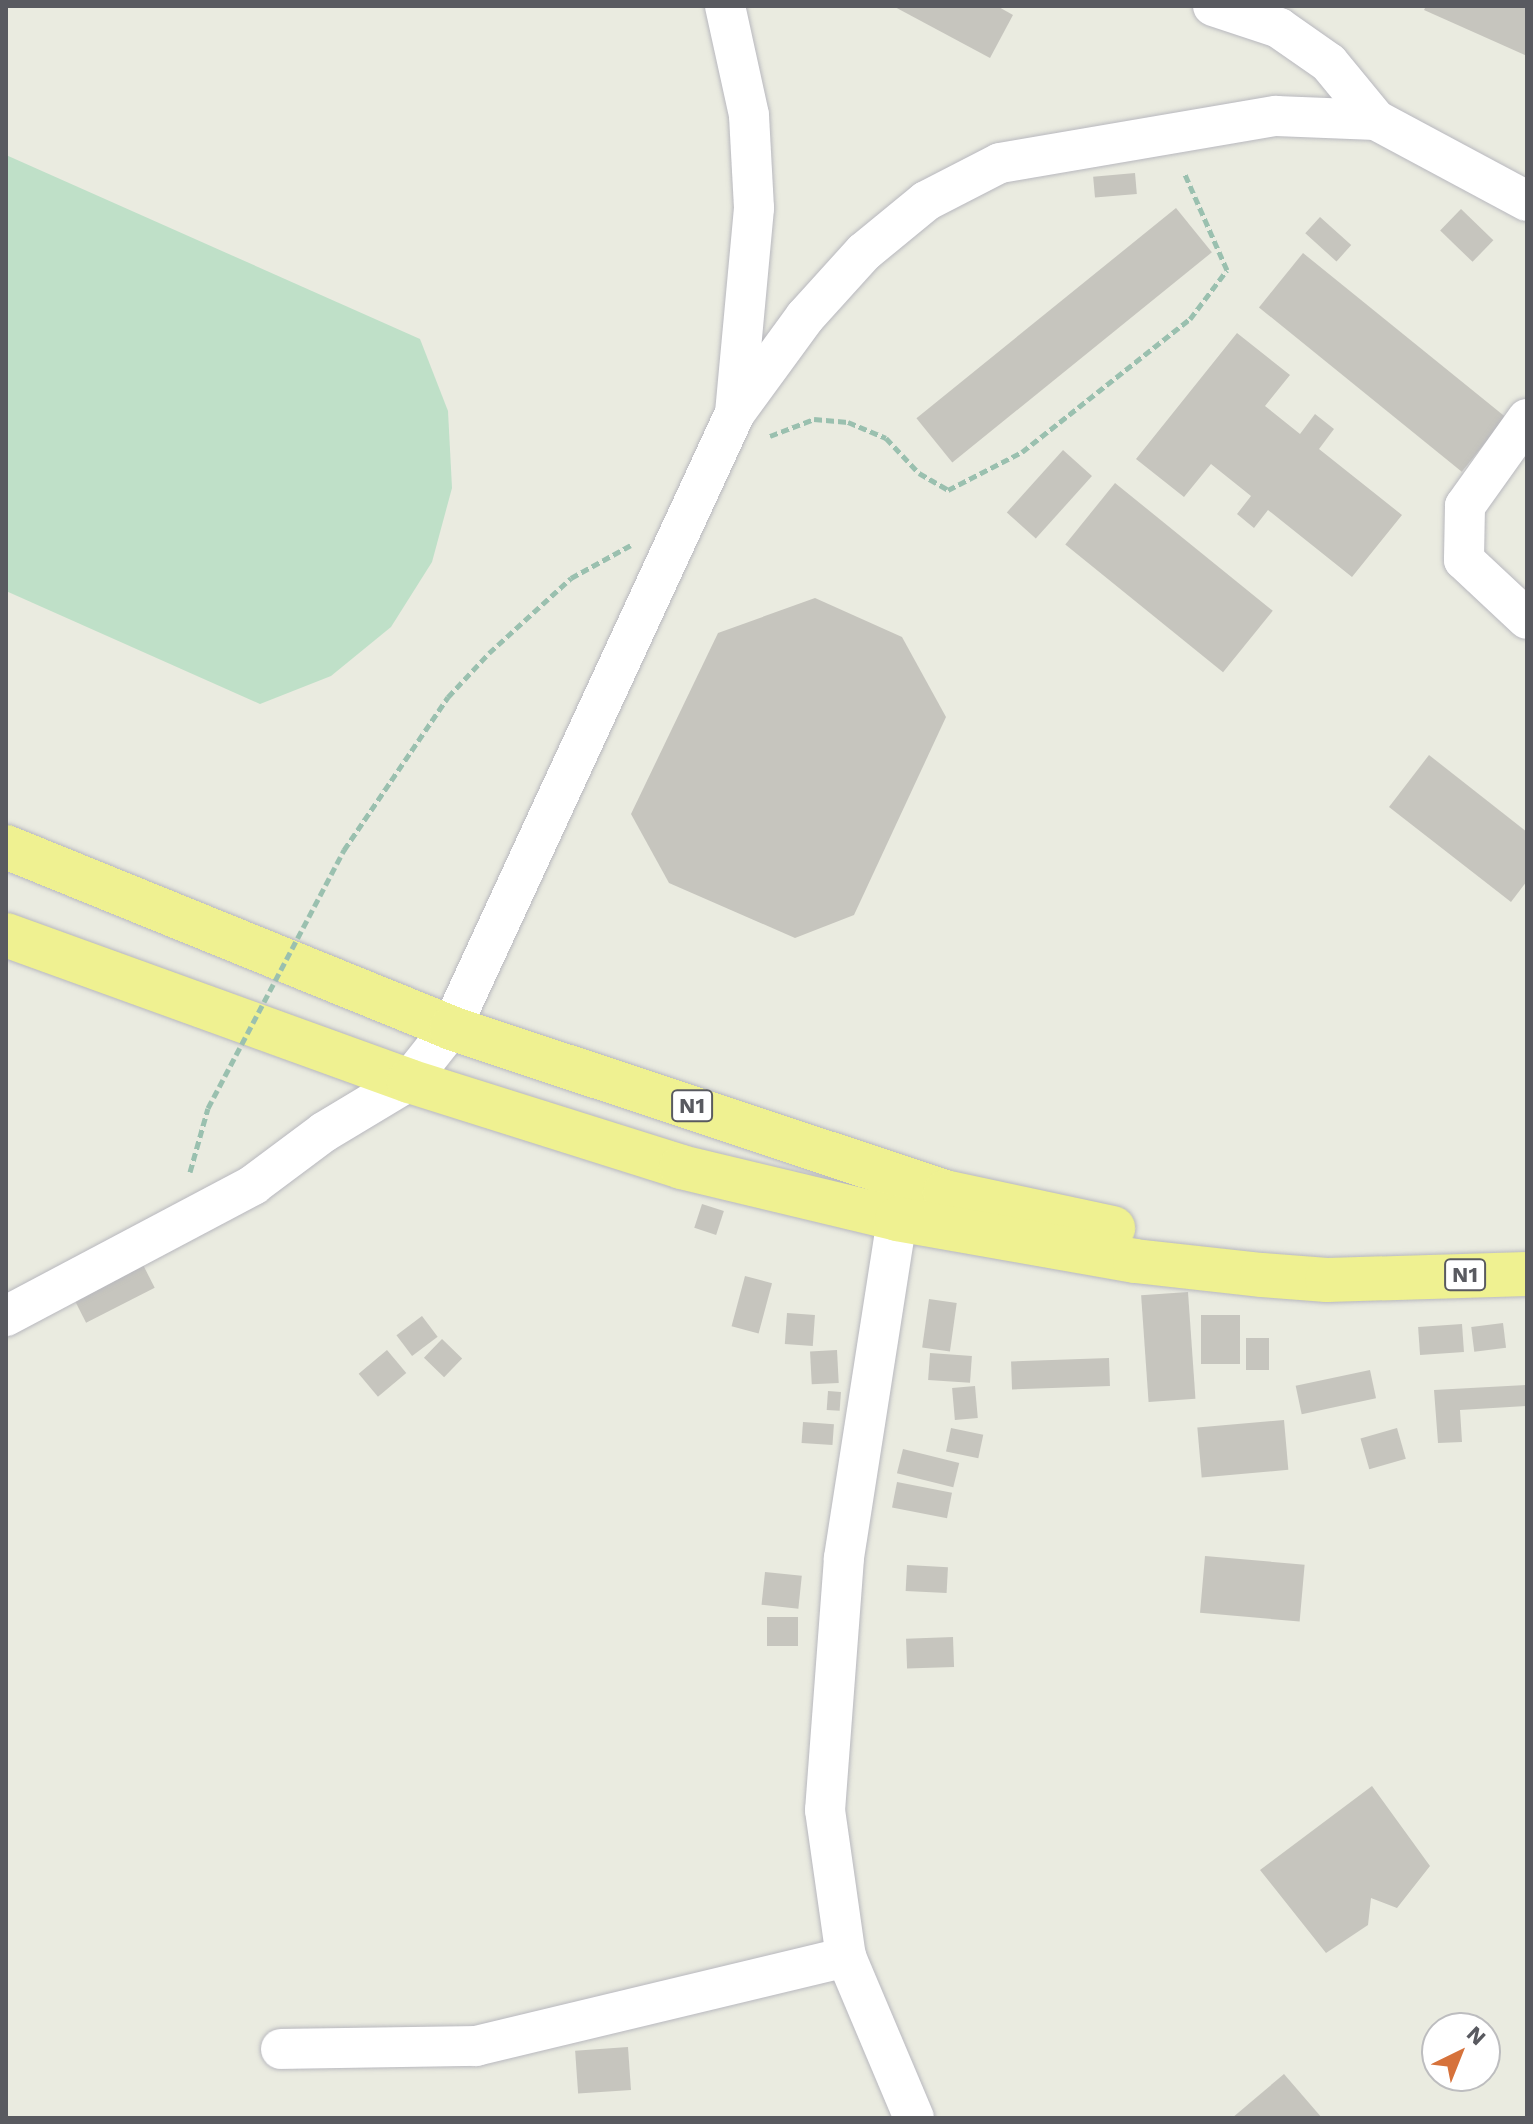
<!DOCTYPE html>
<style>
body{margin:0}
#map{position:relative;width:1533px;height:2124px;overflow:hidden;background:#eaebe0;font-family:"Work Sans",sans-serif}
div>[style]{position:absolute}
.green>*{inset:0;background:#bfe0c8}
.building>*{inset:0;background:#c6c5be;transform-origin:0 0}
.path>*{height:5px;margin-top:-2.5px;transform-origin:0;background:repeating-linear-gradient(90deg,#9ac0af 0 8px,transparent 0 12px)}
.roads{filter:drop-shadow(0 0 2px #b8b8be) drop-shadow(0 0 2px #b8b8be)}
.street>*{height:40px;margin:-20px;padding:0 20px;transform-origin:20px;border-radius:20px;background:#fff}
.highway>*{height:44px;margin:-22px;padding:0 22px;transform-origin:22px;border-radius:22px;background:#eff191}
.path-bridge>*{height:5px;margin-top:-2.5px;transform-origin:0;background:repeating-linear-gradient(90deg,#9ac0af 0 8px,transparent 0 12px)}
span{translate:-50% -50%;white-space:nowrap;text-align:center;line-height:1.15;-webkit-text-stroke:8px #fff;paint-order:stroke}
.shield-label span{padding:2px 6px;background:#fff;border:2px solid;border-radius:6px;-webkit-text-stroke-width:0}
.shield-label{font-size:22px;color:#595a60;font-weight:700}
.frame{position:absolute;inset:0;border:8px solid #595a60;pointer-events:none}
.north{position:absolute;left:1421px;top:2012px;width:80px;height:80px;box-sizing:border-box;background:#fff;border:2px solid #bdbdbf;border-radius:50%;rotate:43deg;font-size:22px;font-weight:700;line-height:32px;text-align:center;color:#595a60}
.north::after{content:'';display:block;margin:auto;width:28px;height:36px;background:#d6723b;clip-path:polygon(50% 0,100% 100%,50% 72%,0 100%)}
</style>
<div id="map">
<div class="green">
<div style="clip-path:polygon(6px 155px,420px 339px,448px 411px,452px 488px,432px 562px,391px 627px,331px 676px,260px 704px,6px 591px)"></div>
</div>
<div class="building">
<div style="clip-path:polygon(893px 6px,997px 6px,1013px 15px,990px 58px)"></div>
<div style="clip-path:polygon(1426px 6px,1527px 6px,1527px 56px,1424px 10px)"></div>
<div style="left:1135px;top:173px;width:21px;height:42px;rotate:85deg"></div>
<div style="left:1176px;top:208px;width:57px;height:334px;rotate:51deg"></div>
<div style="left:1461px;top:209px;width:45px;height:30px;rotate:44deg"></div>
<div style="left:1320px;top:217px;width:42px;height:22px;rotate:42deg"></div>
<div style="left:1303px;top:253px;width:261px;height:70px;rotate:39deg"></div>
<div style="clip-path:polygon(1237px 333px,1290px 375px,1265px 406px,1300px 434px,1315px 414px,1334px 429px,1319px 449px,1402px 515px,1352px 577px,1268px 510px,1254px 528px,1237px 514px,1251px 496px,1211px 464px,1184px 497px,1136px 459px)"></div>
<div style="left:1063px;top:450px;width:39px;height:84px;rotate:42deg"></div>
<div style="left:1115px;top:483px;width:203px;height:79px;rotate:39deg"></div>
<div style="clip-path:polygon(815px 598px,902px 637px,946px 717px,854px 915px,795px 938px,669px 883px,631px 814px,718px 633px)"></div>
<div style="clip-path:polygon(1429px 755px,1527px 832px,1527px 881px,1511px 902px,1389px 807px)"></div>
<div style="left:702px;top:1204px;width:23px;height:25px;rotate:18deg"></div>
<div style="left:137px;top:1253px;width:39px;height:77px;rotate:63deg"></div>
<div style="left:745px;top:1276px;width:28px;height:52px;rotate:15deg"></div>
<div style="left:1188px;top:1292px;width:107px;height:47px;rotate:86deg"></div>
<div style="left:929px;top:1299px;width:28px;height:49px;rotate:8deg"></div>
<div style="left:787px;top:1313px;width:28px;height:31px;rotate:4deg"></div>
<div style="left:1201px;top:1315px;width:39px;height:49px"></div>
<div style="left:422px;top:1316px;width:26px;height:32px;rotate:53deg"></div>
<div style="left:1503px;top:1323px;width:25px;height:32px;rotate:83deg"></div>
<div style="left:1462px;top:1324px;width:28px;height:44px;rotate:86deg"></div>
<div style="left:1246px;top:1338px;width:23px;height:32px"></div>
<div style="left:442px;top:1339px;width:28px;height:26px;rotate:44deg"></div>
<div style="left:387px;top:1350px;width:30px;height:37px;rotate:50deg"></div>
<div style="left:837px;top:1350px;width:33px;height:27px;rotate:87deg"></div>
<div style="left:930px;top:1353px;width:42px;height:27px;rotate:4deg"></div>
<div style="left:1109px;top:1358px;width:28px;height:98px;rotate:88deg"></div>
<div style="left:1370px;top:1370px;width:29px;height:76px;rotate:78deg"></div>
<div style="clip-path:polygon(1527px 1385px,1527px 1406px,1460px 1410px,1462px 1442px,1438px 1443px,1434px 1390px)"></div>
<div style="left:975px;top:1386px;width:32px;height:23px;rotate:85deg"></div>
<div style="left:828px;top:1391px;width:13px;height:19px;rotate:4deg"></div>
<div style="left:1284px;top:1420px;width:50px;height:87px;rotate:85deg"></div>
<div style="left:803px;top:1422px;width:31px;height:21px;rotate:4deg"></div>
<div style="left:951px;top:1428px;width:33px;height:24px;rotate:12deg"></div>
<div style="left:1397px;top:1428px;width:32px;height:38px;rotate:74deg"></div>
<div style="left:903px;top:1449px;width:58px;height:25px;rotate:14deg"></div>
<div style="left:897px;top:1482px;width:56px;height:26px;rotate:11deg"></div>
<div style="left:1205px;top:1556px;width:100px;height:57px;rotate:5deg"></div>
<div style="left:907px;top:1565px;width:41px;height:26px;rotate:3deg"></div>
<div style="left:765px;top:1572px;width:37px;height:33px;rotate:6deg"></div>
<div style="left:798px;top:1617px;width:29px;height:31px;rotate:90deg"></div>
<div style="left:953px;top:1637px;width:30px;height:47px;rotate:88deg"></div>
<div style="clip-path:polygon(1372px 1786px,1430px 1866px,1397px 1908px,1371px 1898px,1368px 1925px,1326px 1953px,1260px 1870px)"></div>
<div style="left:628px;top:2047px;width:43px;height:53px;rotate:86deg"></div>
<div style="clip-path:polygon(1284px 2074px,1322px 2118px,1232px 2118px)"></div>
</div>
<div class="path">
<div style="left:770px;top:436px;width:47px;rotate:-21.1deg"></div>
<div style="left:814px;top:419px;width:34px;rotate:5deg"></div>
<div style="left:848px;top:422px;width:41px;rotate:22.8deg"></div>
<div style="left:886px;top:438px;width:48px;rotate:46.7deg"></div>
<div style="left:919px;top:473px;width:34px;rotate:30deg"></div>
<div style="left:948px;top:490px;width:83px;rotate:-27.2deg"></div>
<div style="left:1022px;top:452px;width:214px;rotate:-38.4deg"></div>
<div style="left:1190px;top:319px;width:61px;rotate:-52.9deg"></div>
<div style="left:1227px;top:270px;width:107px;rotate:-113.7deg"></div>
<div style="left:344px;top:850px;width:185px;rotate:-55.8deg"></div>
<div style="left:448px;top:697px;width:60px;rotate:-47deg"></div>
<div style="left:489px;top:653px;width:111px;rotate:-42.4deg"></div>
<div style="left:571px;top:578px;width:68px;rotate:-28.8deg"></div>
<div style="left:190px;top:1172px;width:66px;rotate:-74.3deg"></div>
</div>
<div class="roads">
<div class="street">
<div style="left:1213px;top:6px;width:70px;rotate:18.4deg"></div>
<div style="left:1279px;top:28px;width:61px;rotate:35deg"></div>
<div style="left:1329px;top:63px;width:74px;rotate:50.5deg"></div>
<div style="left:1376px;top:120px;width:171px;rotate:28.2deg"></div>
<div style="left:735px;top:413px;width:119px;rotate:-53.9deg"></div>
<div style="left:805px;top:317px;width:88px;rotate:-47.8deg"></div>
<div style="left:864px;top:252px;width:80px;rotate:-39.4deg"></div>
<div style="left:926px;top:201px;width:83px;rotate:-27.2deg"></div>
<div style="left:1000px;top:163px;width:280px;rotate:-9.7deg"></div>
<div style="left:1276px;top:116px;width:100px;rotate:2.3deg"></div>
<div style="left:1527px;top:419px;width:107px;rotate:125.5deg"></div>
<div style="left:1465px;top:506px;width:54px;rotate:91.1deg"></div>
<div style="left:1464px;top:560px;width:86px;rotate:43.1deg"></div>
<div style="left:897px;top:1219px;width:343px;rotate:98.9deg"></div>
<div style="left:844px;top:1558px;width:253px;rotate:94.3deg"></div>
<div style="left:825px;top:1810px;width:148px;rotate:81.9deg"></div>
<div style="left:846px;top:1957px;width:175px;rotate:67.1deg"></div>
<div style="left:6px;top:1316px;width:280px;rotate:-27.9deg"></div>
<div style="left:253px;top:1185px;width:89px;rotate:-36.7deg"></div>
<div style="left:324px;top:1132px;width:99px;rotate:-31deg"></div>
<div style="left:409px;top:1081px;width:68px;rotate:-51.6deg"></div>
<div style="left:451px;top:1028px;width:677px;rotate:-65.21deg"></div>
<div style="left:735px;top:413px;width:206px;rotate:-84.7deg"></div>
<div style="left:754px;top:208px;width:93px;rotate:-93.1deg"></div>
<div style="left:749px;top:115px;width:112px;rotate:-102.4deg"></div>
<div style="left:281px;top:2049px;width:195px;rotate:-0.9deg"></div>
<div style="left:476px;top:2046px;width:381px;rotate:-13.5deg"></div>
</div>
<div class="highway">
<div style="left:6px;top:847px;width:480px;rotate:22.1deg"></div>
<div style="left:451px;top:1028px;width:521px;rotate:18.37deg"></div>
<div style="left:945px;top:1192px;width:172px;rotate:12.1deg"></div>
<div style="left:6px;top:935px;width:429px;rotate:19.9deg"></div>
<div style="left:409px;top:1081px;width:285px;rotate:17.5deg"></div>
<div style="left:681px;top:1167px;width:222px;rotate:13.5deg"></div>
<div style="left:897px;top:1219px;width:242px;rotate:10deg"></div>
<div style="left:1135px;top:1261px;width:128px;rotate:6.3deg"></div>
<div style="left:1262px;top:1275px;width:65px;rotate:4.4deg"></div>
<div style="left:1327px;top:1280px;width:200px;rotate:-1.7deg"></div>
</div>
</div>
<div class="path-bridge">
<div style="left:208px;top:1108px;width:292px;rotate:-62.2deg"></div>
</div>
<div class="shield-label">
<span style="left:692px;top:1106px">N1</span>
<span style="left:1465px;top:1275px">N1</span>
</div>
<div class="frame"></div>
<div class="north">N</div>
</div>
